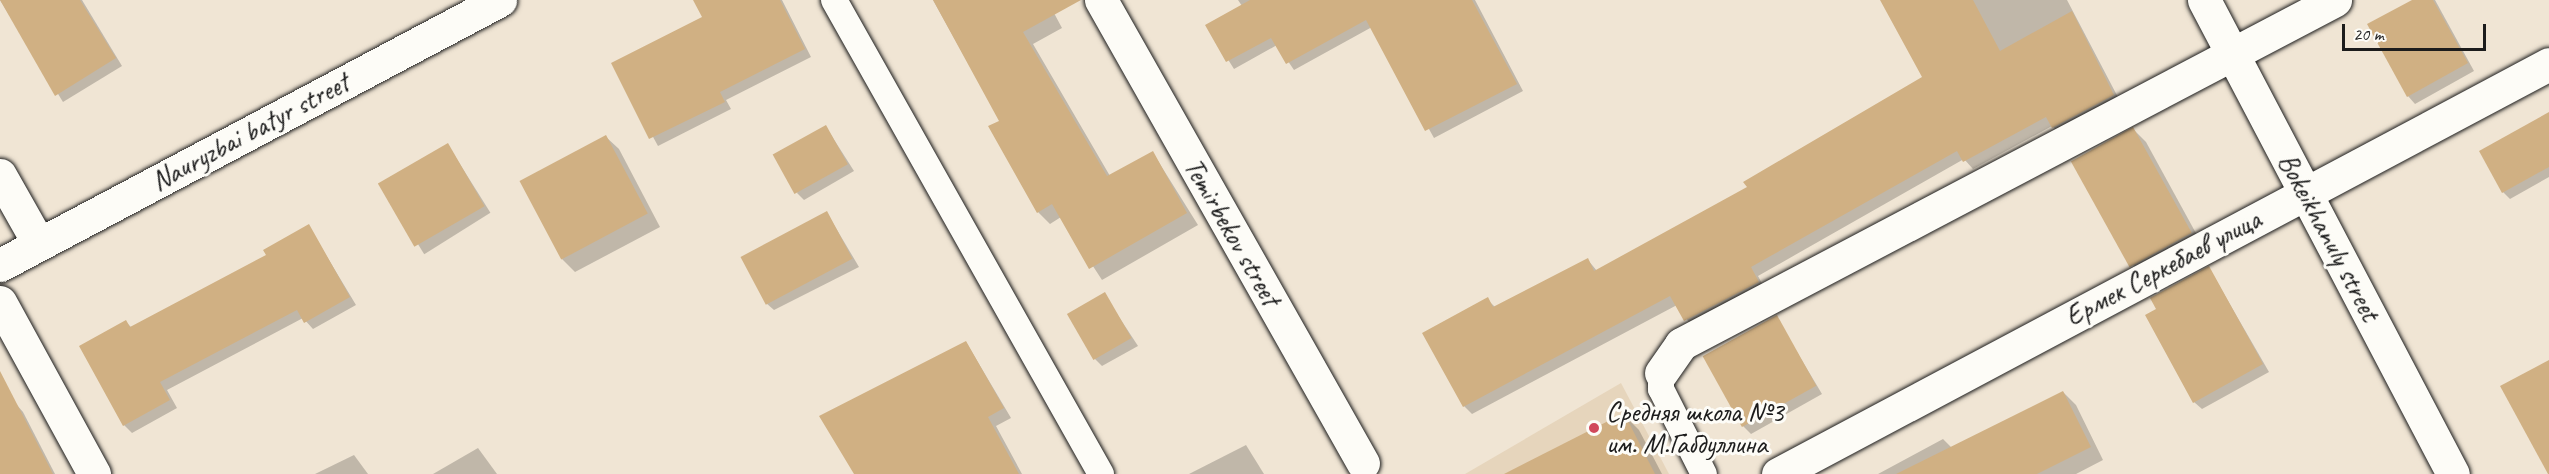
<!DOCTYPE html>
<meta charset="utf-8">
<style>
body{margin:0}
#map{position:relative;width:2549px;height:474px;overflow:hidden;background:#f0e5d4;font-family:Caveat,sans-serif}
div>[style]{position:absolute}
.built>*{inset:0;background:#e6d5bc}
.shadow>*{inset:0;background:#0003;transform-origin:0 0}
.building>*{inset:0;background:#d0b083;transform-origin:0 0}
.roads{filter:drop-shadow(0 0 2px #1c1c1c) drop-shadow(0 0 2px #1c1c1c)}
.service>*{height:26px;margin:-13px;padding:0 13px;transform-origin:13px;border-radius:13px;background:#fdfcf7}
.minor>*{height:33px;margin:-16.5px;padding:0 16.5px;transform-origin:16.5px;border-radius:16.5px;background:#fdfcf7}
.tertiary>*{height:33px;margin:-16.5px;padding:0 16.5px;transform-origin:16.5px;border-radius:16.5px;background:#fdfcf7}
.dots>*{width:16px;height:16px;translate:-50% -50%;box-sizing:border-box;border:3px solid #fdfcf7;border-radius:50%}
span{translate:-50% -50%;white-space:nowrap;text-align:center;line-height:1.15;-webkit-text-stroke:6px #fdfcf7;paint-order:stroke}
.street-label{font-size:28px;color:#1c1c1c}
.poi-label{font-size:28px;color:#1c1c1c}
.left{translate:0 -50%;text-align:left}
.scale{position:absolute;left:2342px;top:24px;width:144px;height:27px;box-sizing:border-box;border:3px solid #1c1c1c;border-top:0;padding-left:8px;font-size:18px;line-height:21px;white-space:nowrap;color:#1c1c1c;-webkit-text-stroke:4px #fdfcf7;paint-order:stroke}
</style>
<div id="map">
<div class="built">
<div style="clip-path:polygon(1621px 383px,1669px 474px,1465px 474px)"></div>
</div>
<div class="shadow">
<div style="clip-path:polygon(0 0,82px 0,122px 66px,63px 102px)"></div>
<div style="clip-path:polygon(704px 0,782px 0,811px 57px,726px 100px,731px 109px,658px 146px,613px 64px,704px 18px)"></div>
<div style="clip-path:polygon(933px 0,1047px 0,1062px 28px,1033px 44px,1110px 176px,1153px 153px,1198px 225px,1102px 280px,1061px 217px,1050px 224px,1038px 212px,990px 127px,1001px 122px)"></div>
<div style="clip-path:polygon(1238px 0,1475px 0,1523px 91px,1434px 138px,1372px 27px,1294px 70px,1277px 45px,1234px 69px,1207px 26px,1242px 6px)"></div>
<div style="clip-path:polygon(1882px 0,2067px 0,2121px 103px,2061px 135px,2052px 126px,1973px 169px,1964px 159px,1758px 276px,1766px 291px,1693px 328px,1677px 305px,1472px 414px,1464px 406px,1487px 299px,1496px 308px,1588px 260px,1597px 271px,1749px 188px,1924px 78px)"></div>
<div style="clip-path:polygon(2415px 0,2435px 0,2474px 71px,2415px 104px,2408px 96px)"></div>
<div style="clip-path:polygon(2549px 114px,2549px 177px,2510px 199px,2503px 192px)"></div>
<div style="clip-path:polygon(826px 127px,854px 171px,804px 200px,797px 193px)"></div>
<div style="clip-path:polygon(2133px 129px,2146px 142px,2203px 246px,2145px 277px,2132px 264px)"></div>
<div style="clip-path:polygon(606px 137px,619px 149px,660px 227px,575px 272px,562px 259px)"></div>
<div style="left:448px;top:145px;width:80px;height:78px;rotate:58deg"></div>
<div style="clip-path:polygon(827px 213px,859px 267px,774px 310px,766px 303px)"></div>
<div style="clip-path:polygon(308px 225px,356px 305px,313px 329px,303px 318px,167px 390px,177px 408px,132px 433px,124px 425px,126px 322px,132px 328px,268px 256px)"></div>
<div style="clip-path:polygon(2209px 268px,2269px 372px,2202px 409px,2194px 402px)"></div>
<div style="clip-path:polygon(1104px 294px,1138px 346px,1102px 366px,1095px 359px)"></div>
<div style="clip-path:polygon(1776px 317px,1822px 394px,1751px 434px,1743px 426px)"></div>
<div style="clip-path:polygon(966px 342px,1011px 418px,996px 426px,1022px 474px,856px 474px)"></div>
<div style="clip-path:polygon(2063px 392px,2076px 405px,2103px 460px,2076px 474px,1878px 474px,1943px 439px,1952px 448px)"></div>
<div style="clip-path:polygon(16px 404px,23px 412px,55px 474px,0 474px,0 412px)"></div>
<div style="clip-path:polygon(1623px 414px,1639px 430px,1662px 474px,1507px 474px)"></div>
<div style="clip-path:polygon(1246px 445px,1264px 474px,1189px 474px)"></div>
<div style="clip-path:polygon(478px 448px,497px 474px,433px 474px)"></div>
<div style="clip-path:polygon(354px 455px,368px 474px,315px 474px)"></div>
</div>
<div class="building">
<div style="clip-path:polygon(0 0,80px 0,116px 58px,55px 96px)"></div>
<div style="clip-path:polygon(693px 0,780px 0,805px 49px,720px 92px,725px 102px,649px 139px,611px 63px,702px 17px)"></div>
<div style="clip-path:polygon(933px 0,1081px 0,1023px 32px,1107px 176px,1153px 151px,1187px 213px,1089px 269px,1052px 204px,1037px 213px,988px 126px,999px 121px)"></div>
<div style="clip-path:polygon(1250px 0,1472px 0,1517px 84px,1425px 131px,1366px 20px,1286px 64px,1271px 38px,1226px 62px,1205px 25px)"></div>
<div style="clip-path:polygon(1880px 0,1973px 0,2000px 51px,2072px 11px,2114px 95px,2052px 128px,2046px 117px,1963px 162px,1957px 151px,1751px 267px,1759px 282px,1684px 321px,1670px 296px,1463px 407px,1422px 333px,1488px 297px,1493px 307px,1588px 258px,1594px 271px,1747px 187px,1743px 182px,1922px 77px)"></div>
<div style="clip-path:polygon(2412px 0,2433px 0,2468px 63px,2407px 97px,2367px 24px)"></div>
<div style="clip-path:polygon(2549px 112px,2549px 167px,2502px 193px,2479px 151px)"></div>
<div style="left:826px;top:125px;width:45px;height:61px;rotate:61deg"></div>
<div style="left:2133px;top:127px;width:121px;height:71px;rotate:61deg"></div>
<div style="left:606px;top:135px;width:89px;height:98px;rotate:62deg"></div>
<div style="left:448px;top:143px;width:73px;height:81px;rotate:60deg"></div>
<div style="left:827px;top:211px;width:54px;height:98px;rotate:62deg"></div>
<div style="clip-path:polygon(309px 224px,350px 297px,304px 323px,297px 310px,160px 382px,170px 400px,123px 426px,79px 346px,126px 320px,130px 327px,266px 255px,263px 250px)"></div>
<div style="clip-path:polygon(2209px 266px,2263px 364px,2193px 403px,2145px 315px,2156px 309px,2150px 298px)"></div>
<div style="left:1105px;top:292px;width:53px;height:44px;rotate:60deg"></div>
<div style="left:1777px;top:315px;width:81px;height:85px;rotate:61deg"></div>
<div style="clip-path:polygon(966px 341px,1004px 408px,988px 417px,1019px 474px,854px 474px,819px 416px)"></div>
<div style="clip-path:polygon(2549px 360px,2549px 474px,2548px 474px,2500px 386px)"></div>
<div style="clip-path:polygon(0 371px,53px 474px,0 474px)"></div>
<div style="clip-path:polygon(2063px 391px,2091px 447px,2037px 474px,1896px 474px)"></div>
<div style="clip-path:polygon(1624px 413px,1655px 474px,1504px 474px)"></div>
</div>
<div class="roads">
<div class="service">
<div style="left:834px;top:0;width:544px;rotate:60.61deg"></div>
<div style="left:1661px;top:373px;width:16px;rotate:90deg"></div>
<div style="left:1661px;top:389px;width:95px;rotate:63.2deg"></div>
</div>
<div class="minor">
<div style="left:1101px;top:0;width:532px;rotate:60.5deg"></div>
<div style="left:2204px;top:0;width:535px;rotate:62.29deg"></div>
<div style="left:0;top:175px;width:79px;rotate:60.5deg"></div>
<div style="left:0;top:302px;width:196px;rotate:61.3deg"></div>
<div style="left:1661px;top:373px;width:35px;rotate:-55deg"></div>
<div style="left:1681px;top:344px;width:739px;rotate:-27.74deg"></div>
<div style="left:1778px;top:474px;width:873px;rotate:-28deg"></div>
</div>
<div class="tertiary">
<div style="left:0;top:265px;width:566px;rotate:-27.92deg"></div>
</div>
</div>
<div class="dots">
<div style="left:1594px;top:428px;background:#d1495b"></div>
</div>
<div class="street-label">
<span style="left:250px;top:132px;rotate:-28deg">Nauryzbai batyr street</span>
<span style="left:1232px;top:232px;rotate:60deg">Temirbekov street</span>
<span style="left:2329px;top:237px;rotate:62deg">Bokeikhanuly street</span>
<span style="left:2163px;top:268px;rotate:-28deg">Ермек Серкебаев улица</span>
</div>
<div class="poi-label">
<span class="left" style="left:1606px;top:428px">Средняя школа №3<br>им. М.Габдуллина</span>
</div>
<div class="scale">20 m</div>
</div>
